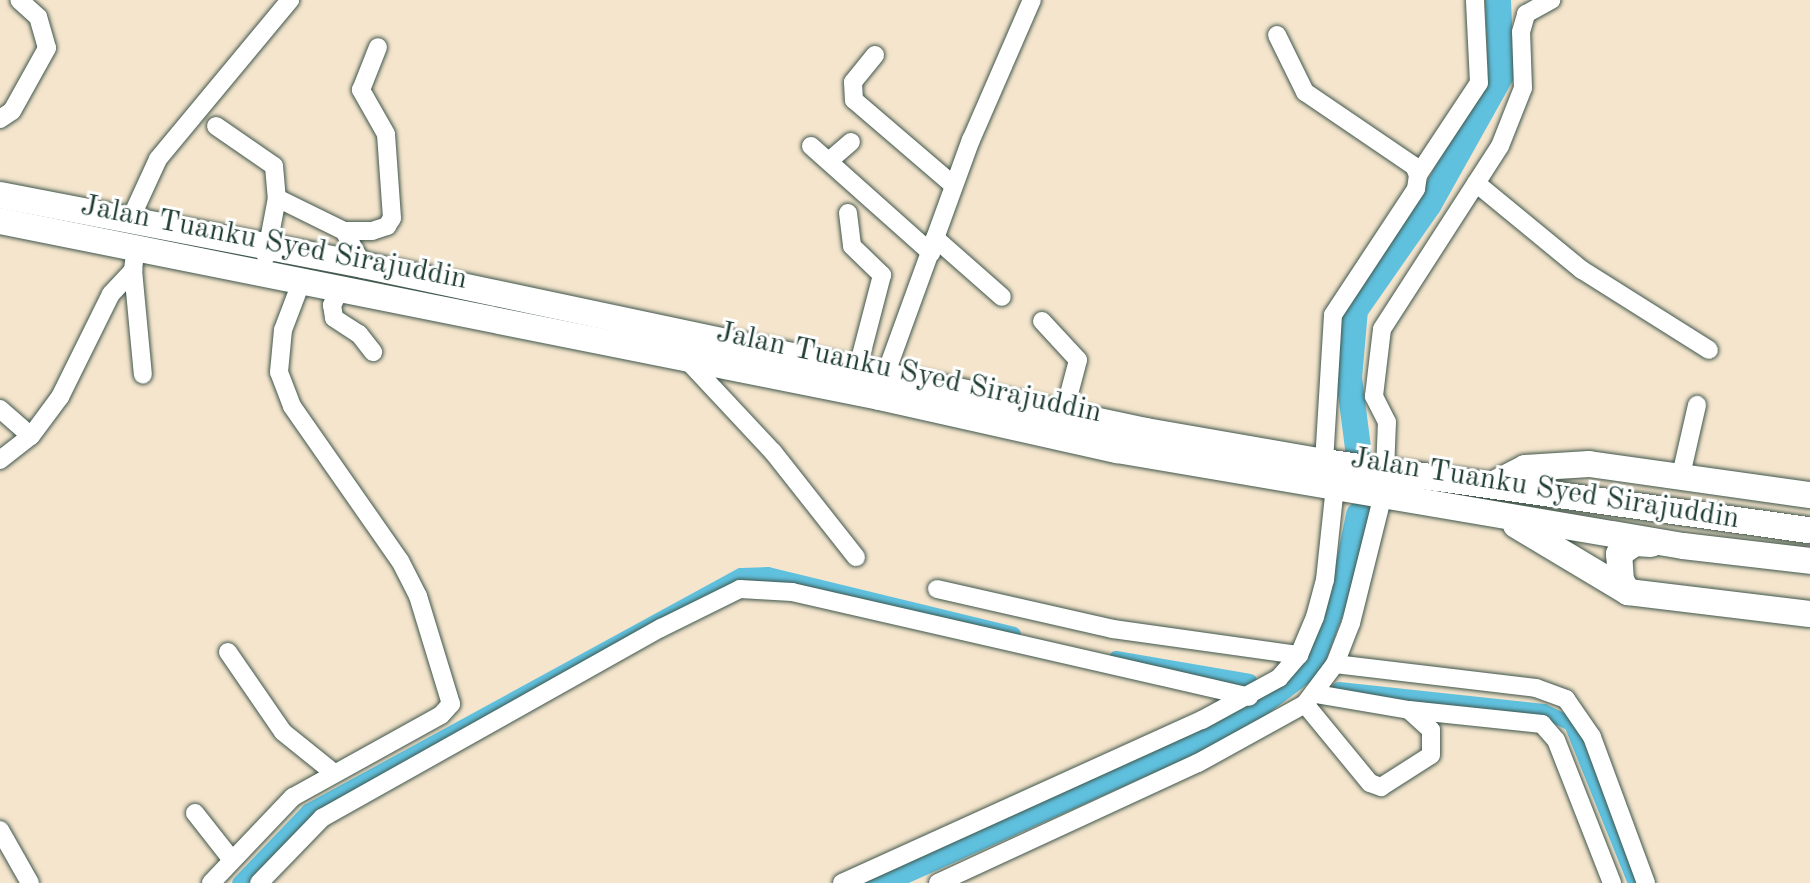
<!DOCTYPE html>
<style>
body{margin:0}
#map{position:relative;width:1810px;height:883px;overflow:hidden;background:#f5e5cd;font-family:"Old Standard TT",serif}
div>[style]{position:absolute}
.canal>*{height:14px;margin:-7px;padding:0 7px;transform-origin:7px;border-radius:7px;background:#60c1df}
.river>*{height:26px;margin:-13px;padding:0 13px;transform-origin:13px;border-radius:13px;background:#60c1df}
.roads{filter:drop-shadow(0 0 2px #3f564b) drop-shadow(0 0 2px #3f564b)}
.minor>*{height:18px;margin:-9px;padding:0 9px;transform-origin:9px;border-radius:9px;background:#fff}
.highway>*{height:26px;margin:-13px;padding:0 13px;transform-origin:13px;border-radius:13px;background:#fff}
span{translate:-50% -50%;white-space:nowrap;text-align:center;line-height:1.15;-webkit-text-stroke:6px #fff;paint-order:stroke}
.street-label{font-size:30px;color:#1f3d34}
</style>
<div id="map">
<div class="canal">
<div style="left:1116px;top:658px;width:136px;rotate:9.7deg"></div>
<div style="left:1339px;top:689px;width:206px;rotate:6.1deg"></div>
<div style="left:1544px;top:711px;width:30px;rotate:26deg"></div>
<div style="left:1571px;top:724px;width:171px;rotate:68.1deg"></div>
<div style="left:239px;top:883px;width:100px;rotate:-46.2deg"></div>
<div style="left:308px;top:811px;width:493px;rotate:-28.6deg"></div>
<div style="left:741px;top:575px;width:27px;rotate:-2deg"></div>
<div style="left:768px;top:574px;width:253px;rotate:13.7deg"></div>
</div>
<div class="river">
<div style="left:1358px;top:448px;width:71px;rotate:-97.3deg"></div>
<div style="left:1349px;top:378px;width:68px;rotate:-85deg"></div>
<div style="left:1355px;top:310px;width:129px;rotate:-55.1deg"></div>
<div style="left:1429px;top:204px;width:148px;rotate:-60.8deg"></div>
<div style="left:1501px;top:75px;width:75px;rotate:-92.3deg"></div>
<div style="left:877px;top:883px;width:393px;rotate:-24.2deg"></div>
<div style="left:1235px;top:722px;width:94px;rotate:-36.7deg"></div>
<div style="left:1310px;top:666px;width:114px;rotate:-69.5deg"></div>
<div style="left:1350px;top:559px;width:45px;rotate:-78.4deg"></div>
</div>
<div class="roads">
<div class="minor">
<div style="left:1277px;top:35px;width:64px;rotate:63.8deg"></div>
<div style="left:1305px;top:92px;width:132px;rotate:34.2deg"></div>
<div style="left:1414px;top:166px;width:10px;rotate:66deg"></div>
<div style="left:1418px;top:175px;width:14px;rotate:98deg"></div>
<div style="left:1416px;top:189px;width:151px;rotate:123.4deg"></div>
<div style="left:1333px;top:315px;width:147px;rotate:93.5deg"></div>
<div style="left:875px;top:55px;width:35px;rotate:129deg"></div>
<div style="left:853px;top:82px;width:18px;rotate:87deg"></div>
<div style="left:854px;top:100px;width:130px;rotate:40.6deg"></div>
<div style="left:0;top:119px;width:14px;rotate:-34deg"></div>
<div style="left:12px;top:111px;width:72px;rotate:-60.9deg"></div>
<div style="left:47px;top:48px;width:32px;rotate:-106deg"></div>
<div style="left:38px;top:17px;width:25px;rotate:-138deg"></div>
<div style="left:216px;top:126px;width:70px;rotate:34.6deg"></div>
<div style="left:274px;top:166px;width:32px;rotate:85deg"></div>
<div style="left:811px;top:146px;width:161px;rotate:41.7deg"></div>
<div style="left:829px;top:161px;width:29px;rotate:-41deg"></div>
<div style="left:1418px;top:175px;width:110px;rotate:-56.5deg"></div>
<div style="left:1479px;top:83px;width:83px;rotate:-92.8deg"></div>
<div style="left:1476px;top:183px;width:137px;rotate:39.4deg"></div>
<div style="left:1582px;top:270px;width:150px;rotate:32.2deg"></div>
<div style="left:848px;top:213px;width:33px;rotate:83deg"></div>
<div style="left:852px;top:246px;width:42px;rotate:44deg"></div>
<div style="left:882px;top:275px;width:99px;rotate:104.6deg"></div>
<div style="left:130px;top:220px;width:67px;rotate:-65.3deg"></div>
<div style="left:158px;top:159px;width:207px;rotate:-50.3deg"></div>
<div style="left:344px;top:231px;width:28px"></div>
<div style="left:372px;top:231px;width:16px;rotate:-18deg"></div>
<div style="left:387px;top:226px;width:9px;rotate:-58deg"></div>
<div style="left:392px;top:218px;width:84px;rotate:-94.1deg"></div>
<div style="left:386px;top:134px;width:51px;rotate:-119.6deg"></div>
<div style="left:361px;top:90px;width:46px;rotate:-68.4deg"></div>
<div style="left:935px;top:238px;width:89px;rotate:41.4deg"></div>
<div style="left:266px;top:256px;width:59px;rotate:-79.3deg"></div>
<div style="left:277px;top:198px;width:75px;rotate:26.2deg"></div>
<div style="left:344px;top:231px;width:39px;rotate:61deg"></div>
<div style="left:133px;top:270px;width:105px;rotate:84.6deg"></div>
<div style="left:342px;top:287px;width:21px;rotate:119deg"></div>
<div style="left:332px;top:305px;width:13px;rotate:81deg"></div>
<div style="left:334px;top:318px;width:30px;rotate:33deg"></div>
<div style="left:359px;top:334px;width:23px;rotate:52deg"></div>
<div style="left:1042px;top:321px;width:53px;rotate:47.3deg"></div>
<div style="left:1078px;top:360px;width:55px;rotate:104.8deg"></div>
<div style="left:686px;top:359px;width:127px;rotate:46.9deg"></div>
<div style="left:773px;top:452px;width:134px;rotate:51.7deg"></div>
<div style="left:882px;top:384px;width:260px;rotate:-70deg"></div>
<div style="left:971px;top:140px;width:153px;rotate:-66.5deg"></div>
<div style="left:0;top:409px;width:41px;rotate:41.1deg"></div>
<div style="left:0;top:460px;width:39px;rotate:-38deg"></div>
<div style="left:31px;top:436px;width:49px;rotate:-53.4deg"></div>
<div style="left:60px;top:397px;width:115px;rotate:-63.7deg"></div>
<div style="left:111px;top:294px;width:33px;rotate:-47deg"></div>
<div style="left:133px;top:270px;width:24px;rotate:-83deg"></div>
<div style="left:1385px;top:471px;width:49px;rotate:-87.7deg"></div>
<div style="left:1387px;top:422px;width:29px;rotate:-117deg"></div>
<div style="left:1374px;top:396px;width:67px;rotate:-83.2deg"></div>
<div style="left:1382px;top:329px;width:218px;rotate:-57.2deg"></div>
<div style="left:1500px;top:146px;width:62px;rotate:-68.4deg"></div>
<div style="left:1523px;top:88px;width:56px;rotate:-92deg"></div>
<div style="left:1521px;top:32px;width:19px;rotate:-74deg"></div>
<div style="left:1526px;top:14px;width:29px;rotate:-29deg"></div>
<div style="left:1681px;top:475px;width:72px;rotate:-77.1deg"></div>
<div style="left:937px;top:589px;width:180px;rotate:12.8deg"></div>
<div style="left:1113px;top:629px;width:188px;rotate:8deg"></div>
<div style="left:228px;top:652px;width:97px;rotate:55.5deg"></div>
<div style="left:283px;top:732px;width:65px;rotate:38.8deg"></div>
<div style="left:1335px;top:664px;width:202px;rotate:6.8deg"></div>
<div style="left:1536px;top:688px;width:32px;rotate:20deg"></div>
<div style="left:1566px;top:699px;width:46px;rotate:55.6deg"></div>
<div style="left:1592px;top:737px;width:156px;rotate:69.7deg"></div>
<div style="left:1305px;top:704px;width:102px;rotate:50.6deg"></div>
<div style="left:1370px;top:783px;width:12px;rotate:20deg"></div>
<div style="left:1381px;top:787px;width:59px;rotate:-32.6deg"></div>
<div style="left:1431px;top:755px;width:25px;rotate:-90deg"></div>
<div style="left:1431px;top:730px;width:30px;rotate:-138deg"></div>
<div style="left:1409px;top:710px;width:95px;rotate:-170.3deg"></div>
<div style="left:1409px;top:710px;width:134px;rotate:6deg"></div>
<div style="left:1542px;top:724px;width:21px;rotate:49deg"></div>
<div style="left:1556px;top:740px;width:154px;rotate:68.6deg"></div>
<div style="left:195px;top:813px;width:60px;rotate:51.8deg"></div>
<div style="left:0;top:830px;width:61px;rotate:60.5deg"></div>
<div style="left:211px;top:883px;width:119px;rotate:-46.4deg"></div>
<div style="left:293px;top:797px;width:169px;rotate:-29deg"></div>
<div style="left:441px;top:715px;width:15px;rotate:-48deg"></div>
<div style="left:451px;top:704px;width:113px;rotate:-107deg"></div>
<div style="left:418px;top:596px;width:39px;rotate:-117deg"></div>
<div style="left:400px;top:561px;width:189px;rotate:-124.9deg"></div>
<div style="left:292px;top:406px;width:36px;rotate:-111deg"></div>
<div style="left:279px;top:372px;width:42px;rotate:-84.6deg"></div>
<div style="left:283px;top:330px;width:53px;rotate:-69.2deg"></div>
<div style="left:259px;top:883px;width:91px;rotate:-45.9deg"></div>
<div style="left:322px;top:818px;width:389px;rotate:-29.3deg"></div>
<div style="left:661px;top:628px;width:88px;rotate:-26.3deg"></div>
<div style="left:740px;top:589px;width:52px;rotate:3.3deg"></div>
<div style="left:792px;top:592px;width:469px;rotate:12.9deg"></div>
<div style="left:842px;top:883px;width:395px;rotate:-24.4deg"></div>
<div style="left:1202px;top:720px;width:88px;rotate:-28.6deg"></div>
<div style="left:1279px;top:678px;width:30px;rotate:-49deg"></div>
<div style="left:1299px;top:655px;width:41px;rotate:-67.2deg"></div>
<div style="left:1315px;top:617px;width:38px;rotate:-75deg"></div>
<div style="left:1325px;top:580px;width:94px;rotate:-83.9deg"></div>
<div style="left:938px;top:883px;width:286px;rotate:-24.8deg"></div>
<div style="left:1198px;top:763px;width:122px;rotate:-28.9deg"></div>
<div style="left:1305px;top:704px;width:50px;rotate:-53.1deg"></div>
<div style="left:1335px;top:664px;width:44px;rotate:-68.7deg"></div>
<div style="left:1351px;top:623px;width:132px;rotate:-76deg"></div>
</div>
<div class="highway">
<div style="left:0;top:195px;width:370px;rotate:10.9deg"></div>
<div style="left:363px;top:265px;width:800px;rotate:11.97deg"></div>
<div style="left:1146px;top:431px;width:181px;rotate:9.9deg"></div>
<div style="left:1324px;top:462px;width:491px;rotate:8deg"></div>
<div style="left:0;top:221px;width:896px;rotate:11.32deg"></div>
<div style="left:879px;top:397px;width:244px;rotate:12.6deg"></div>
<div style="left:1117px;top:450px;width:574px;rotate:9.63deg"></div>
<div style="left:1683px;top:546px;width:128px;rotate:6.7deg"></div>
<div style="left:1492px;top:485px;width:37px;rotate:-27deg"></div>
<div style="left:1525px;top:468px;width:64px;rotate:-3.6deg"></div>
<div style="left:1589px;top:464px;width:223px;rotate:8deg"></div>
<div style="left:1516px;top:525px;width:131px;rotate:30.9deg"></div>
<div style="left:1628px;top:592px;width:183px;rotate:6.9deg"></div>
<div style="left:1628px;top:592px;width:13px;rotate:-122deg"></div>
<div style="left:1621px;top:581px;width:27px;rotate:-94deg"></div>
<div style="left:1619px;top:554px;width:19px;rotate:-35deg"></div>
<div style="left:1635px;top:543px;width:16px;rotate:4deg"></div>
</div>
</div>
<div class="street-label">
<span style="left:274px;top:243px;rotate:11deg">Jalan Tuanku Syed Sirajuddin</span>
<span style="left:909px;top:373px;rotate:12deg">Jalan Tuanku Syed Sirajuddin</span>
<span style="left:1545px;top:489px;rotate:9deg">Jalan Tuanku Syed Sirajuddin</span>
</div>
</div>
